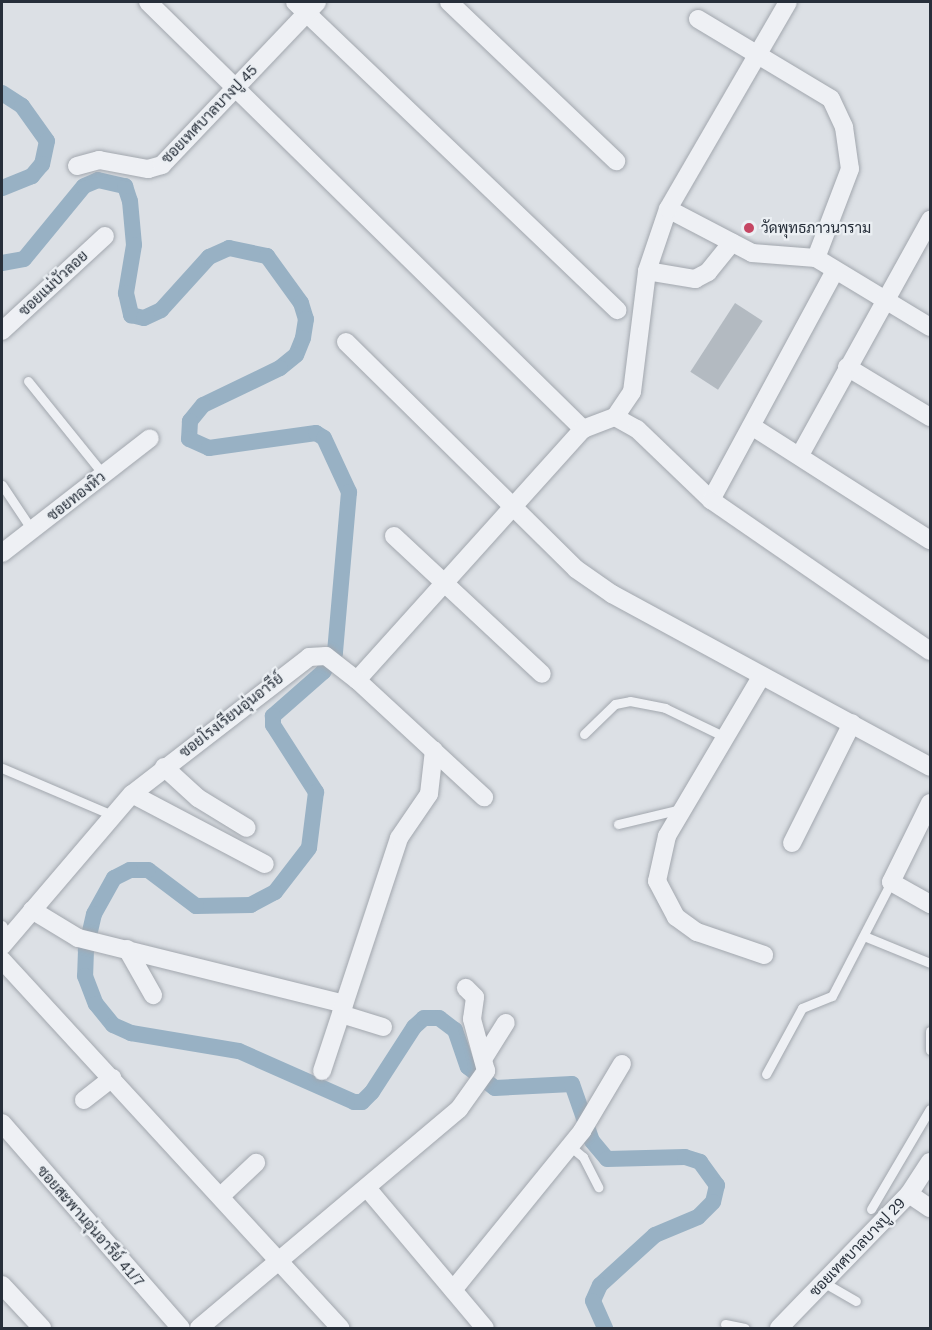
<!DOCTYPE html>
<meta charset="utf-8">
<style>
body{margin:0}
#map{position:relative;width:932px;height:1330px;overflow:hidden;background:#dce0e5;font-family:Arial,Sarabun,sans-serif}
div>[style]{position:absolute}
.canal>*{height:16px;margin:-8px;padding:0 8px;transform-origin:8px;border-radius:8px;background:#98b1c4}
.building>*{inset:0;background:#b3bac1;transform-origin:0 0}
.roads{filter:drop-shadow(0 0 2px #a2a7ae) drop-shadow(0 0 2px #a2a7ae)}
.service>*{height:9px;margin:-4.5px;padding:0 4.5px;transform-origin:4.5px;border-radius:4.5px;background:#eef0f4}
.minor>*{height:18px;margin:-9px;padding:0 9px;transform-origin:9px;border-radius:9px;background:#eef0f4}
.dots>*{width:16px;height:16px;translate:-50% -50%;box-sizing:border-box;border:3px solid #ebeff3;border-radius:50%}
span{translate:-50% -50%;white-space:nowrap;text-align:center;line-height:1.15;-webkit-text-stroke:4.5px #ebeff3;paint-order:stroke}
.street-label{font-size:15px;color:#272f3a}
.poi-label{font-size:15px;color:#272f3a}
.left{translate:0 -50%;text-align:left}
.frame{position:absolute;inset:0;border:3px solid #272f3a;pointer-events:none}
</style>
<div id="map">
<div class="canal">
<div style="left:2px;top:93px;width:24px;rotate:33deg"></div>
<div style="left:22px;top:106px;width:43px;rotate:54.5deg"></div>
<div style="left:47px;top:141px;width:24px;rotate:102deg"></div>
<div style="left:42px;top:164px;width:16px;rotate:130deg"></div>
<div style="left:32px;top:176px;width:32px;rotate:158deg"></div>
<div style="left:2px;top:263px;width:22px;rotate:-10deg"></div>
<div style="left:24px;top:259px;width:94px;rotate:-50.6deg"></div>
<div style="left:84px;top:186px;width:15px;rotate:-23deg"></div>
<div style="left:98px;top:180px;width:28px;rotate:13deg"></div>
<div style="left:125px;top:186px;width:16px;rotate:72deg"></div>
<div style="left:130px;top:201px;width:44px;rotate:84.8deg"></div>
<div style="left:134px;top:245px;width:49px;rotate:99.5deg"></div>
<div style="left:126px;top:293px;width:23px;rotate:77deg"></div>
<div style="left:131px;top:315px;width:13px;rotate:13deg"></div>
<div style="left:144px;top:318px;width:19px;rotate:-25deg"></div>
<div style="left:161px;top:310px;width:72px;rotate:-47.8deg"></div>
<div style="left:209px;top:257px;width:22px;rotate:-24deg"></div>
<div style="left:229px;top:248px;width:39px;rotate:12deg"></div>
<div style="left:267px;top:256px;width:58px;rotate:54.1deg"></div>
<div style="left:301px;top:303px;width:17px;rotate:73deg"></div>
<div style="left:306px;top:319px;width:19px;rotate:99deg"></div>
<div style="left:303px;top:338px;width:18px;rotate:112deg"></div>
<div style="left:296px;top:355px;width:21px;rotate:141deg"></div>
<div style="left:280px;top:368px;width:85px;rotate:154.3deg"></div>
<div style="left:203px;top:405px;width:21px;rotate:129deg"></div>
<div style="left:190px;top:421px;width:18px;rotate:93deg"></div>
<div style="left:189px;top:439px;width:22px;rotate:24deg"></div>
<div style="left:209px;top:448px;width:108px;rotate:-8deg"></div>
<div style="left:316px;top:433px;width:9px;rotate:32deg"></div>
<div style="left:324px;top:438px;width:60px;rotate:65.2deg"></div>
<div style="left:349px;top:492px;width:162px;rotate:95deg"></div>
<div style="left:335px;top:653px;width:22px;rotate:122deg"></div>
<div style="left:323px;top:672px;width:67px;rotate:138.7deg"></div>
<div style="left:273px;top:716px;width:9px;rotate:90deg"></div>
<div style="left:273px;top:725px;width:80px;rotate:57.3deg"></div>
<div style="left:316px;top:792px;width:56px;rotate:97.1deg"></div>
<div style="left:309px;top:848px;width:56px;rotate:127.7deg"></div>
<div style="left:275px;top:892px;width:27px;rotate:152deg"></div>
<div style="left:251px;top:905px;width:55px;rotate:179deg"></div>
<div style="left:196px;top:906px;width:60px;rotate:-143.1deg"></div>
<div style="left:148px;top:870px;width:18px;rotate:180deg"></div>
<div style="left:130px;top:870px;width:18px;rotate:153deg"></div>
<div style="left:114px;top:878px;width:41px;rotate:119.1deg"></div>
<div style="left:94px;top:914px;width:37px;rotate:103deg"></div>
<div style="left:86px;top:950px;width:26px;rotate:92deg"></div>
<div style="left:85px;top:976px;width:30px;rotate:69deg"></div>
<div style="left:96px;top:1004px;width:27px;rotate:51deg"></div>
<div style="left:113px;top:1025px;width:20px;rotate:24deg"></div>
<div style="left:131px;top:1033px;width:109px;rotate:9.5deg"></div>
<div style="left:239px;top:1051px;width:126px;rotate:23.9deg"></div>
<div style="left:354px;top:1102px;width:8px"></div>
<div style="left:362px;top:1102px;width:14px;rotate:-45deg"></div>
<div style="left:372px;top:1092px;width:77px;rotate:-57.1deg"></div>
<div style="left:414px;top:1027px;width:13px;rotate:-42deg"></div>
<div style="left:424px;top:1018px;width:15px"></div>
<div style="left:439px;top:1018px;width:20px;rotate:37deg"></div>
<div style="left:455px;top:1030px;width:39px;rotate:71deg"></div>
<div style="left:468px;top:1067px;width:34px;rotate:38deg"></div>
<div style="left:495px;top:1088px;width:77px;rotate:-3deg"></div>
<div style="left:572px;top:1084px;width:60px;rotate:70.7deg"></div>
<div style="left:592px;top:1141px;width:23px;rotate:50deg"></div>
<div style="left:607px;top:1159px;width:78px;rotate:-1.5deg"></div>
<div style="left:685px;top:1157px;width:16px;rotate:18deg"></div>
<div style="left:700px;top:1162px;width:29px;rotate:54deg"></div>
<div style="left:717px;top:1185px;width:17px;rotate:103deg"></div>
<div style="left:713px;top:1202px;width:21px;rotate:135deg"></div>
<div style="left:698px;top:1217px;width:47px;rotate:157.3deg"></div>
<div style="left:655px;top:1235px;width:74px;rotate:137.7deg"></div>
<div style="left:600px;top:1285px;width:17px;rotate:114deg"></div>
<div style="left:593px;top:1301px;width:30px;rotate:66deg"></div>
</div>
<div class="building">
<div style="left:735px;top:303px;width:33px;height:82px;rotate:33deg"></div>
</div>
<div class="roads">
<div class="service">
<div style="left:28px;top:381px;width:119px;rotate:51.1deg"></div>
<div style="left:2px;top:485px;width:54px;rotate:56.3deg"></div>
<div style="left:584px;top:734px;width:43px;rotate:-44.1deg"></div>
<div style="left:615px;top:704px;width:15px;rotate:-11deg"></div>
<div style="left:630px;top:701px;width:36px;rotate:11deg"></div>
<div style="left:665px;top:708px;width:67px;rotate:25.8deg"></div>
<div style="left:2px;top:768px;width:120px;rotate:23.1deg"></div>
<div style="left:618px;top:824px;width:65px;rotate:-13.4deg"></div>
<div style="left:2px;top:925px;width:14px;rotate:60deg"></div>
<div style="left:864px;top:936px;width:71px;rotate:22.2deg"></div>
<div style="left:930px;top:1031px;width:19px;rotate:90deg"></div>
<div style="left:766px;top:1074px;width:75px;rotate:-61.4deg"></div>
<div style="left:802px;top:1008px;width:32px;rotate:-22deg"></div>
<div style="left:832px;top:996px;width:128px;rotate:-62.6deg"></div>
<div style="left:571px;top:1147px;width:16px;rotate:40deg"></div>
<div style="left:583px;top:1157px;width:34px;rotate:63deg"></div>
<div style="left:871px;top:1209px;width:116px;rotate:-59.5deg"></div>
<div style="left:823px;top:1282px;width:38px;rotate:30deg"></div>
<div style="left:725px;top:1324px;width:20px;rotate:11deg"></div>
</div>
<div class="minor">
<div style="left:148px;top:2px;width:610px;rotate:44.47deg"></div>
<div style="left:295px;top:2px;width:446px;rotate:43.7deg"></div>
<div style="left:449px;top:2px;width:231px;rotate:43.6deg"></div>
<div style="left:698px;top:19px;width:155px;rotate:31deg"></div>
<div style="left:831px;top:99px;width:31px;rotate:65deg"></div>
<div style="left:844px;top:127px;width:42px;rotate:81.9deg"></div>
<div style="left:850px;top:169px;width:95px;rotate:110.9deg"></div>
<div style="left:77px;top:166px;width:23px;rotate:-15deg"></div>
<div style="left:99px;top:160px;width:50px;rotate:10.4deg"></div>
<div style="left:148px;top:169px;width:15px;rotate:-16deg"></div>
<div style="left:162px;top:165px;width:225px;rotate:-46.4deg"></div>
<div style="left:668px;top:209px;width:95px;rotate:27.6deg"></div>
<div style="left:752px;top:253px;width:64px;rotate:4.5deg"></div>
<div style="left:816px;top:258px;width:133px;rotate:31.2deg"></div>
<div style="left:647px;top:271px;width:49px;rotate:9.5deg"></div>
<div style="left:695px;top:279px;width:15px;rotate:-28deg"></div>
<div style="left:708px;top:272px;width:38px;rotate:-51deg"></div>
<div style="left:2px;top:331px;width:140px;rotate:-42.7deg"></div>
<div style="left:346px;top:342px;width:323px;rotate:44.6deg"></div>
<div style="left:576px;top:569px;width:44px;rotate:34.8deg"></div>
<div style="left:612px;top:594px;width:362px;rotate:28.5deg"></div>
<div style="left:847px;top:367px;width:97px;rotate:31.1deg"></div>
<div style="left:615px;top:417px;width:30px;rotate:-56deg"></div>
<div style="left:632px;top:392px;width:122px;rotate:-82.9deg"></div>
<div style="left:647px;top:271px;width:65px;rotate:-71.3deg"></div>
<div style="left:668px;top:209px;width:239px;rotate:-59.9deg"></div>
<div style="left:753px;top:427px;width:210px;rotate:32.6deg"></div>
<div style="left:800px;top:455px;width:269px;rotate:-61deg"></div>
<div style="left:711px;top:500px;width:260px;rotate:-61.6deg"></div>
<div style="left:394px;top:536px;width:202px;rotate:43deg"></div>
<div style="left:2px;top:553px;width:187px;rotate:-37.8deg"></div>
<div style="left:761px;top:677px;width:185px;rotate:120.6deg"></div>
<div style="left:667px;top:836px;width:46px;rotate:102.5deg"></div>
<div style="left:657px;top:881px;width:41px;rotate:62.2deg"></div>
<div style="left:676px;top:917px;width:26px;rotate:36deg"></div>
<div style="left:697px;top:932px;width:71px;rotate:18.9deg"></div>
<div style="left:357px;top:680px;width:338px;rotate:-48deg"></div>
<div style="left:583px;top:429px;width:34px;rotate:-21deg"></div>
<div style="left:615px;top:417px;width:25px;rotate:29deg"></div>
<div style="left:637px;top:429px;width:103px;rotate:43.8deg"></div>
<div style="left:711px;top:500px;width:266px;rotate:34.6deg"></div>
<div style="left:164px;top:767px;width:46px;rotate:42.4deg"></div>
<div style="left:198px;top:798px;width:57px;rotate:31.5deg"></div>
<div style="left:132px;top:794px;width:150px;rotate:27.8deg"></div>
<div style="left:930px;top:803px;width:88px;rotate:116.3deg"></div>
<div style="left:891px;top:882px;width:45px;rotate:29.4deg"></div>
<div style="left:792px;top:843px;width:134px;rotate:-63.4deg"></div>
<div style="left:32px;top:910px;width:54px;rotate:31.3deg"></div>
<div style="left:78px;top:938px;width:274px;rotate:13.9deg"></div>
<div style="left:2px;top:946px;width:200px;rotate:-49.5deg"></div>
<div style="left:132px;top:794px;width:224px;rotate:-37.7deg"></div>
<div style="left:309px;top:657px;width:17px;rotate:-3deg"></div>
<div style="left:326px;top:656px;width:39px;rotate:38deg"></div>
<div style="left:357px;top:680px;width:173px;rotate:42.7deg"></div>
<div style="left:127px;top:949px;width:53px;rotate:60.5deg"></div>
<div style="left:2px;top:960px;width:500px;rotate:47.4deg"></div>
<div style="left:341px;top:1014px;width:44px;rotate:17.2deg"></div>
<div style="left:485px;top:1056px;width:39px;rotate:-58deg"></div>
<div style="left:322px;top:1071px;width:245px;rotate:-71.7deg"></div>
<div style="left:399px;top:838px;width:53px;rotate:-55.7deg"></div>
<div style="left:429px;top:794px;width:44px;rotate:-83.5deg"></div>
<div style="left:84px;top:1100px;width:36px;rotate:-38deg"></div>
<div style="left:2px;top:1123px;width:272px;rotate:48.9deg"></div>
<div style="left:367px;top:1188px;width:183px;rotate:49.9deg"></div>
<div style="left:909px;top:1194px;width:25px;rotate:34deg"></div>
<div style="left:222px;top:1195px;width:47px;rotate:-43.3deg"></div>
<div style="left:2px;top:1285px;width:59px;rotate:47.1deg"></div>
<div style="left:453px;top:1290px;width:205px;rotate:-50.9deg"></div>
<div style="left:582px;top:1131px;width:78px;rotate:-59.2deg"></div>
<div style="left:199px;top:1328px;width:340px;rotate:-40.1deg"></div>
<div style="left:459px;top:1109px;width:47px;rotate:-54.6deg"></div>
<div style="left:486px;top:1071px;width:54px;rotate:-105.1deg"></div>
<div style="left:472px;top:1019px;width:22px;rotate:-82deg"></div>
<div style="left:475px;top:997px;width:13px;rotate:-135deg"></div>
<div style="left:779px;top:1328px;width:187px;rotate:-45.9deg"></div>
<div style="left:909px;top:1194px;width:38px;rotate:-57deg"></div>
</div>
</div>
<div class="dots">
<div style="left:749px;top:228px;background:#c54663"></div>
</div>
<div class="street-label">
<span style="left:209px;top:114px;rotate:-46deg">ซอยเทศบาลบางปู 45</span>
<span style="left:53px;top:283px;rotate:-43deg">ซอยแม่บัวลอย</span>
<span style="left:76px;top:496px;rotate:-38deg">ซอยทองหิว</span>
<span style="left:231px;top:715px;rotate:-38deg">ซอยโรงเรียนอุ่นอารีย์</span>
<span style="left:91px;top:1226px;rotate:49deg">ซอยสะพานอุ่นอารีย์ 41/7</span>
<span style="left:857px;top:1247px;rotate:-46deg">ซอยเทศบาลบางปู 29</span>
</div>
<div class="poi-label">
<span class="left" style="left:761px;top:228px">วัดพุทธภาวนาราม</span>
</div>
<div class="frame"></div>
</div>
